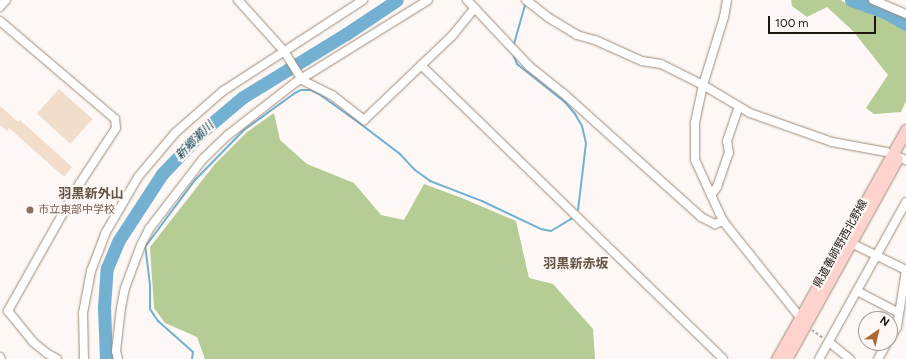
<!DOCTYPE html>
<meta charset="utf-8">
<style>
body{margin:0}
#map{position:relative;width:906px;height:359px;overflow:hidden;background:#fdf8f5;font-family:Figtree,"Noto Sans JP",sans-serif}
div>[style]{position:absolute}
.forest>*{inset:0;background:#b5cc94}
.stream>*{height:2px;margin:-1px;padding:0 1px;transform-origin:1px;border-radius:1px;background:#73b0d1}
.river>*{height:13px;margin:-6.5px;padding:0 6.5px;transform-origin:6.5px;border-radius:6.5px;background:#73b0d1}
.building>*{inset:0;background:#f2dcca;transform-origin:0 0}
.path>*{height:1.5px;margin-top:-0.75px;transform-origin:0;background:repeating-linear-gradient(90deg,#aea8a4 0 3px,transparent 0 5px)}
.roads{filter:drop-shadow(0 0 1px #9e8a79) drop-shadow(0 0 1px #9e8a79)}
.minor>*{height:8px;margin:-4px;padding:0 4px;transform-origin:4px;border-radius:4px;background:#fff}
.major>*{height:11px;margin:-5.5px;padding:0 5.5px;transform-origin:5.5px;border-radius:5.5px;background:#fed3ce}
.dots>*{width:11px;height:11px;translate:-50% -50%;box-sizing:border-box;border:2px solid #fdf8f5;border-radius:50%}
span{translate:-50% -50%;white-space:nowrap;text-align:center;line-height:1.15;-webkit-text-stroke:4px #fdf8f5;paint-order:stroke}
.education-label{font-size:11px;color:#785e54}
.left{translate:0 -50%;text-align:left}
.street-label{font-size:11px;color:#1d160f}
.water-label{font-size:12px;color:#023950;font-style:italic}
.quarter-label{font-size:13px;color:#655344;font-weight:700}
.north{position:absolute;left:858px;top:311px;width:40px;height:40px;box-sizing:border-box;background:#fdf8f5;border:1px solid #a39e99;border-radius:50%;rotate:34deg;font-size:11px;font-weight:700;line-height:16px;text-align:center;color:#1d160f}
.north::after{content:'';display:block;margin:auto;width:14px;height:18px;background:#aa6933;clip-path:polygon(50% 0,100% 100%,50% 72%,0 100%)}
.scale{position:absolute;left:768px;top:16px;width:108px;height:18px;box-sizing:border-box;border:2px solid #1d160f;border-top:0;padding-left:5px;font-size:12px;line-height:14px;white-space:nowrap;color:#1d160f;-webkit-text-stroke:3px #fdf8f5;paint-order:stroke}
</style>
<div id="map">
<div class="forest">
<div style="clip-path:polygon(791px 0,841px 0,845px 3px,895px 20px,906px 27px,906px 101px,901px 112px,874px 114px,866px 108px,888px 75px,853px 31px,827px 7px,807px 17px,792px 6px)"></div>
<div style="clip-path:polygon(274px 113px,280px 140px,307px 164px,354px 183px,381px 215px,404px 220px,424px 184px,462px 198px,516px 221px,529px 278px,553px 284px,593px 329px,595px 359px,205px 359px,197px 337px,165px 323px,154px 308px,150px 247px,215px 164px,247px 132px)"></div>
</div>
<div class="stream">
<div style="left:514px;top:44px;width:41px;rotate:-74.2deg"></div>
<div style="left:513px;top:54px;width:11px;rotate:68deg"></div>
<div style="left:517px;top:64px;width:61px;rotate:38.4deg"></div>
<div style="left:565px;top:102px;width:16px;rotate:50deg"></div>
<div style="left:575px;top:114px;width:14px;rotate:60deg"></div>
<div style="left:582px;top:126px;width:17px;rotate:77deg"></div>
<div style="left:586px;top:143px;width:67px;rotate:96.8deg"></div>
<div style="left:192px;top:359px;width:7px;rotate:-82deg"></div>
<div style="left:193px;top:352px;width:47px;rotate:-138.5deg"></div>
<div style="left:158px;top:321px;width:14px;rotate:-124deg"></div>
<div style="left:150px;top:309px;width:24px;rotate:-90deg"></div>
<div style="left:150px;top:285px;width:38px;rotate:-97deg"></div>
<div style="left:145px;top:247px;width:84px;rotate:-53.3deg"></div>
<div style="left:195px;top:180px;width:70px;rotate:-45.6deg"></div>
<div style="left:244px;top:130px;width:63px;rotate:-36deg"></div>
<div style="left:295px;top:93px;width:7px;rotate:-27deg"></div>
<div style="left:301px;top:90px;width:10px"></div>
<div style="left:311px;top:90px;width:9px;rotate:27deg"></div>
<div style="left:319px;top:94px;width:48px;rotate:35.7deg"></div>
<div style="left:358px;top:122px;width:53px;rotate:37.3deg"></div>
<div style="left:400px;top:154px;width:22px;rotate:47deg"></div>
<div style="left:415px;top:170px;width:19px;rotate:36deg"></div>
<div style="left:430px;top:181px;width:56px;rotate:21deg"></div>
<div style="left:482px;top:201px;width:65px;rotate:25.4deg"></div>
<div style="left:541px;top:229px;width:10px;rotate:11deg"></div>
<div style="left:551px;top:231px;width:26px;rotate:-31deg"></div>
</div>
<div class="river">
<div style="left:851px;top:0;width:38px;rotate:20deg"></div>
<div style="left:887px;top:13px;width:22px;rotate:30deg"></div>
<div style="left:106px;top:359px;width:52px;rotate:-92.2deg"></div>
<div style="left:104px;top:307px;width:39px;rotate:-86deg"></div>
<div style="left:107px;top:268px;width:30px;rotate:-67deg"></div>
<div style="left:119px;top:240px;width:79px;rotate:-56.9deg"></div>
<div style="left:162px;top:174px;width:62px;rotate:-46.3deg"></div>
<div style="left:205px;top:129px;width:50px;rotate:-40.1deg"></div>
<div style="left:243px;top:97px;width:121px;rotate:-31.5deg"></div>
<div style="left:346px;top:34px;width:61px;rotate:-33.7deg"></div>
</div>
<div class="building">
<div style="left:59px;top:89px;width:45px;height:33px;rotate:42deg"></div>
<div style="clip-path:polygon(0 106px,18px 122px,20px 120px,72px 167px,64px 177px,9px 128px,7px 131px,0 125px)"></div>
</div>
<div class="path">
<div style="left:812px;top:330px;width:14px;rotate:36deg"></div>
</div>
<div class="roads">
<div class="minor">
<div style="left:238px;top:0;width:69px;rotate:48deg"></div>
<div style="left:284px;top:51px;width:34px;rotate:58deg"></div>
<div style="left:302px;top:80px;width:34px;rotate:27deg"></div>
<div style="left:332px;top:95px;width:41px;rotate:38deg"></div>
<div style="left:364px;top:120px;width:122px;rotate:-43.7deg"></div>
<div style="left:452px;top:36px;width:36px;rotate:-51deg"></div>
<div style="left:467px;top:0;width:91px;rotate:46.8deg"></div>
<div style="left:529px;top:66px;width:43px;rotate:38.5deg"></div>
<div style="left:563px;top:93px;width:186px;rotate:41.9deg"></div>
<div style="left:701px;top:217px;width:16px;rotate:27deg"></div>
<div style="left:715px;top:224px;width:9px;rotate:-21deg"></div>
<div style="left:526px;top:0;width:29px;rotate:38deg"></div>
<div style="left:549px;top:18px;width:33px;rotate:31deg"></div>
<div style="left:577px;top:35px;width:19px;rotate:16deg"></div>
<div style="left:595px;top:40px;width:51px;rotate:24.1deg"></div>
<div style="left:642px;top:61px;width:19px;rotate:9deg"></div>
<div style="left:661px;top:64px;width:47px;rotate:26.6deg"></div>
<div style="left:703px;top:85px;width:55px;rotate:30.8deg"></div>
<div style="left:750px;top:113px;width:87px;rotate:19.5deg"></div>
<div style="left:832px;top:142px;width:55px;rotate:10.5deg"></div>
<div style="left:886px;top:152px;width:22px;rotate:22deg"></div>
<div style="left:727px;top:0;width:17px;rotate:100deg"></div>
<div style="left:724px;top:17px;width:71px;rotate:107.2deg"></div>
<div style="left:703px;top:85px;width:40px;rotate:102deg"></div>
<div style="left:695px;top:124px;width:36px;rotate:90deg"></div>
<div style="left:695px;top:160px;width:67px;rotate:65.3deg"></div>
<div style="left:723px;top:221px;width:128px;rotate:51.3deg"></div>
<div style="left:873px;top:0;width:36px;rotate:23deg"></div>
<div style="left:0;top:7px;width:9px;rotate:-49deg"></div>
<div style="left:0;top:21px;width:151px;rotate:40.4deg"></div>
<div style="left:115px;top:119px;width:9px;rotate:84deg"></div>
<div style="left:116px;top:128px;width:66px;rotate:123.2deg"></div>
<div style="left:80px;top:183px;width:147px;rotate:119.4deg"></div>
<div style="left:8px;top:311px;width:40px;rotate:51deg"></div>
<div style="left:33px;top:342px;width:19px;rotate:39deg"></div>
<div style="left:48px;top:354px;width:10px;rotate:29deg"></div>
<div style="left:421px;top:65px;width:421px;rotate:44.2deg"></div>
<div style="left:711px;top:195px;width:10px;rotate:-53deg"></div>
<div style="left:717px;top:187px;width:36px;rotate:-71deg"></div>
<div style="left:729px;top:153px;width:12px;rotate:-99deg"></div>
<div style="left:727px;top:141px;width:36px;rotate:-71deg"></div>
<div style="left:851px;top:243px;width:61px;rotate:26.1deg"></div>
<div style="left:857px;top:291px;width:47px;rotate:27.6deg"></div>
<div style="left:890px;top:339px;width:14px;rotate:-60deg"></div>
<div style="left:897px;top:327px;width:58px;rotate:-81deg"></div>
<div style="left:829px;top:342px;width:27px;rotate:39deg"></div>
<div style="left:0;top:357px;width:2px;rotate:63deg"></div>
<div style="left:84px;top:359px;width:46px;rotate:-91.2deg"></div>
<div style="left:83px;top:313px;width:43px;rotate:-79.2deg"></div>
<div style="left:91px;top:271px;width:42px;rotate:-69deg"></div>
<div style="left:106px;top:232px;width:64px;rotate:-59.8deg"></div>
<div style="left:138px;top:177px;width:57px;rotate:-49.9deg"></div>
<div style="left:175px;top:133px;width:64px;rotate:-41.2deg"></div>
<div style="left:223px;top:91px;width:167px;rotate:-33deg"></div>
<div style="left:118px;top:359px;width:8px;rotate:-104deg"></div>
<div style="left:116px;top:351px;width:43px;rotate:-83.4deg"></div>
<div style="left:121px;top:308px;width:20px;rotate:-79deg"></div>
<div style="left:125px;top:288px;width:46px;rotate:-69.6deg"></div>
<div style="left:141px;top:245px;width:18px;rotate:-63deg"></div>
<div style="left:149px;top:229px;width:88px;rotate:-52.4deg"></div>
<div style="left:203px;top:159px;width:35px;rotate:-44deg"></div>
<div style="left:228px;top:135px;width:86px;rotate:-37.9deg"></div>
<div style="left:296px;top:82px;width:155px;rotate:-31.8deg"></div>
<div style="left:819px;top:359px;width:179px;rotate:-61deg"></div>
<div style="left:878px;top:359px;width:18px;rotate:-61deg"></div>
</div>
<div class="major">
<div style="left:777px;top:359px;width:263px;rotate:-60.6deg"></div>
<div style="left:786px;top:359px;width:229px;rotate:-61deg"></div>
</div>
</div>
<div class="dots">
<div style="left:30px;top:210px;background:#8d6e63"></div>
</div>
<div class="education-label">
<span class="left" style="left:38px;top:210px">市立東部中学校</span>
</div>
<div class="street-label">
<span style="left:841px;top:244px;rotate:-61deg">県道善師野西北野線</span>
</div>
<div class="water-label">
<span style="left:195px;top:141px;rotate:-45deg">新郷瀬川</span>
</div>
<div class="quarter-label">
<span style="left:91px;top:194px">羽黒新外山</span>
<span style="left:576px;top:264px">羽黒新赤坂</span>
</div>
<div class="north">N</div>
<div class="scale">100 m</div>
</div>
